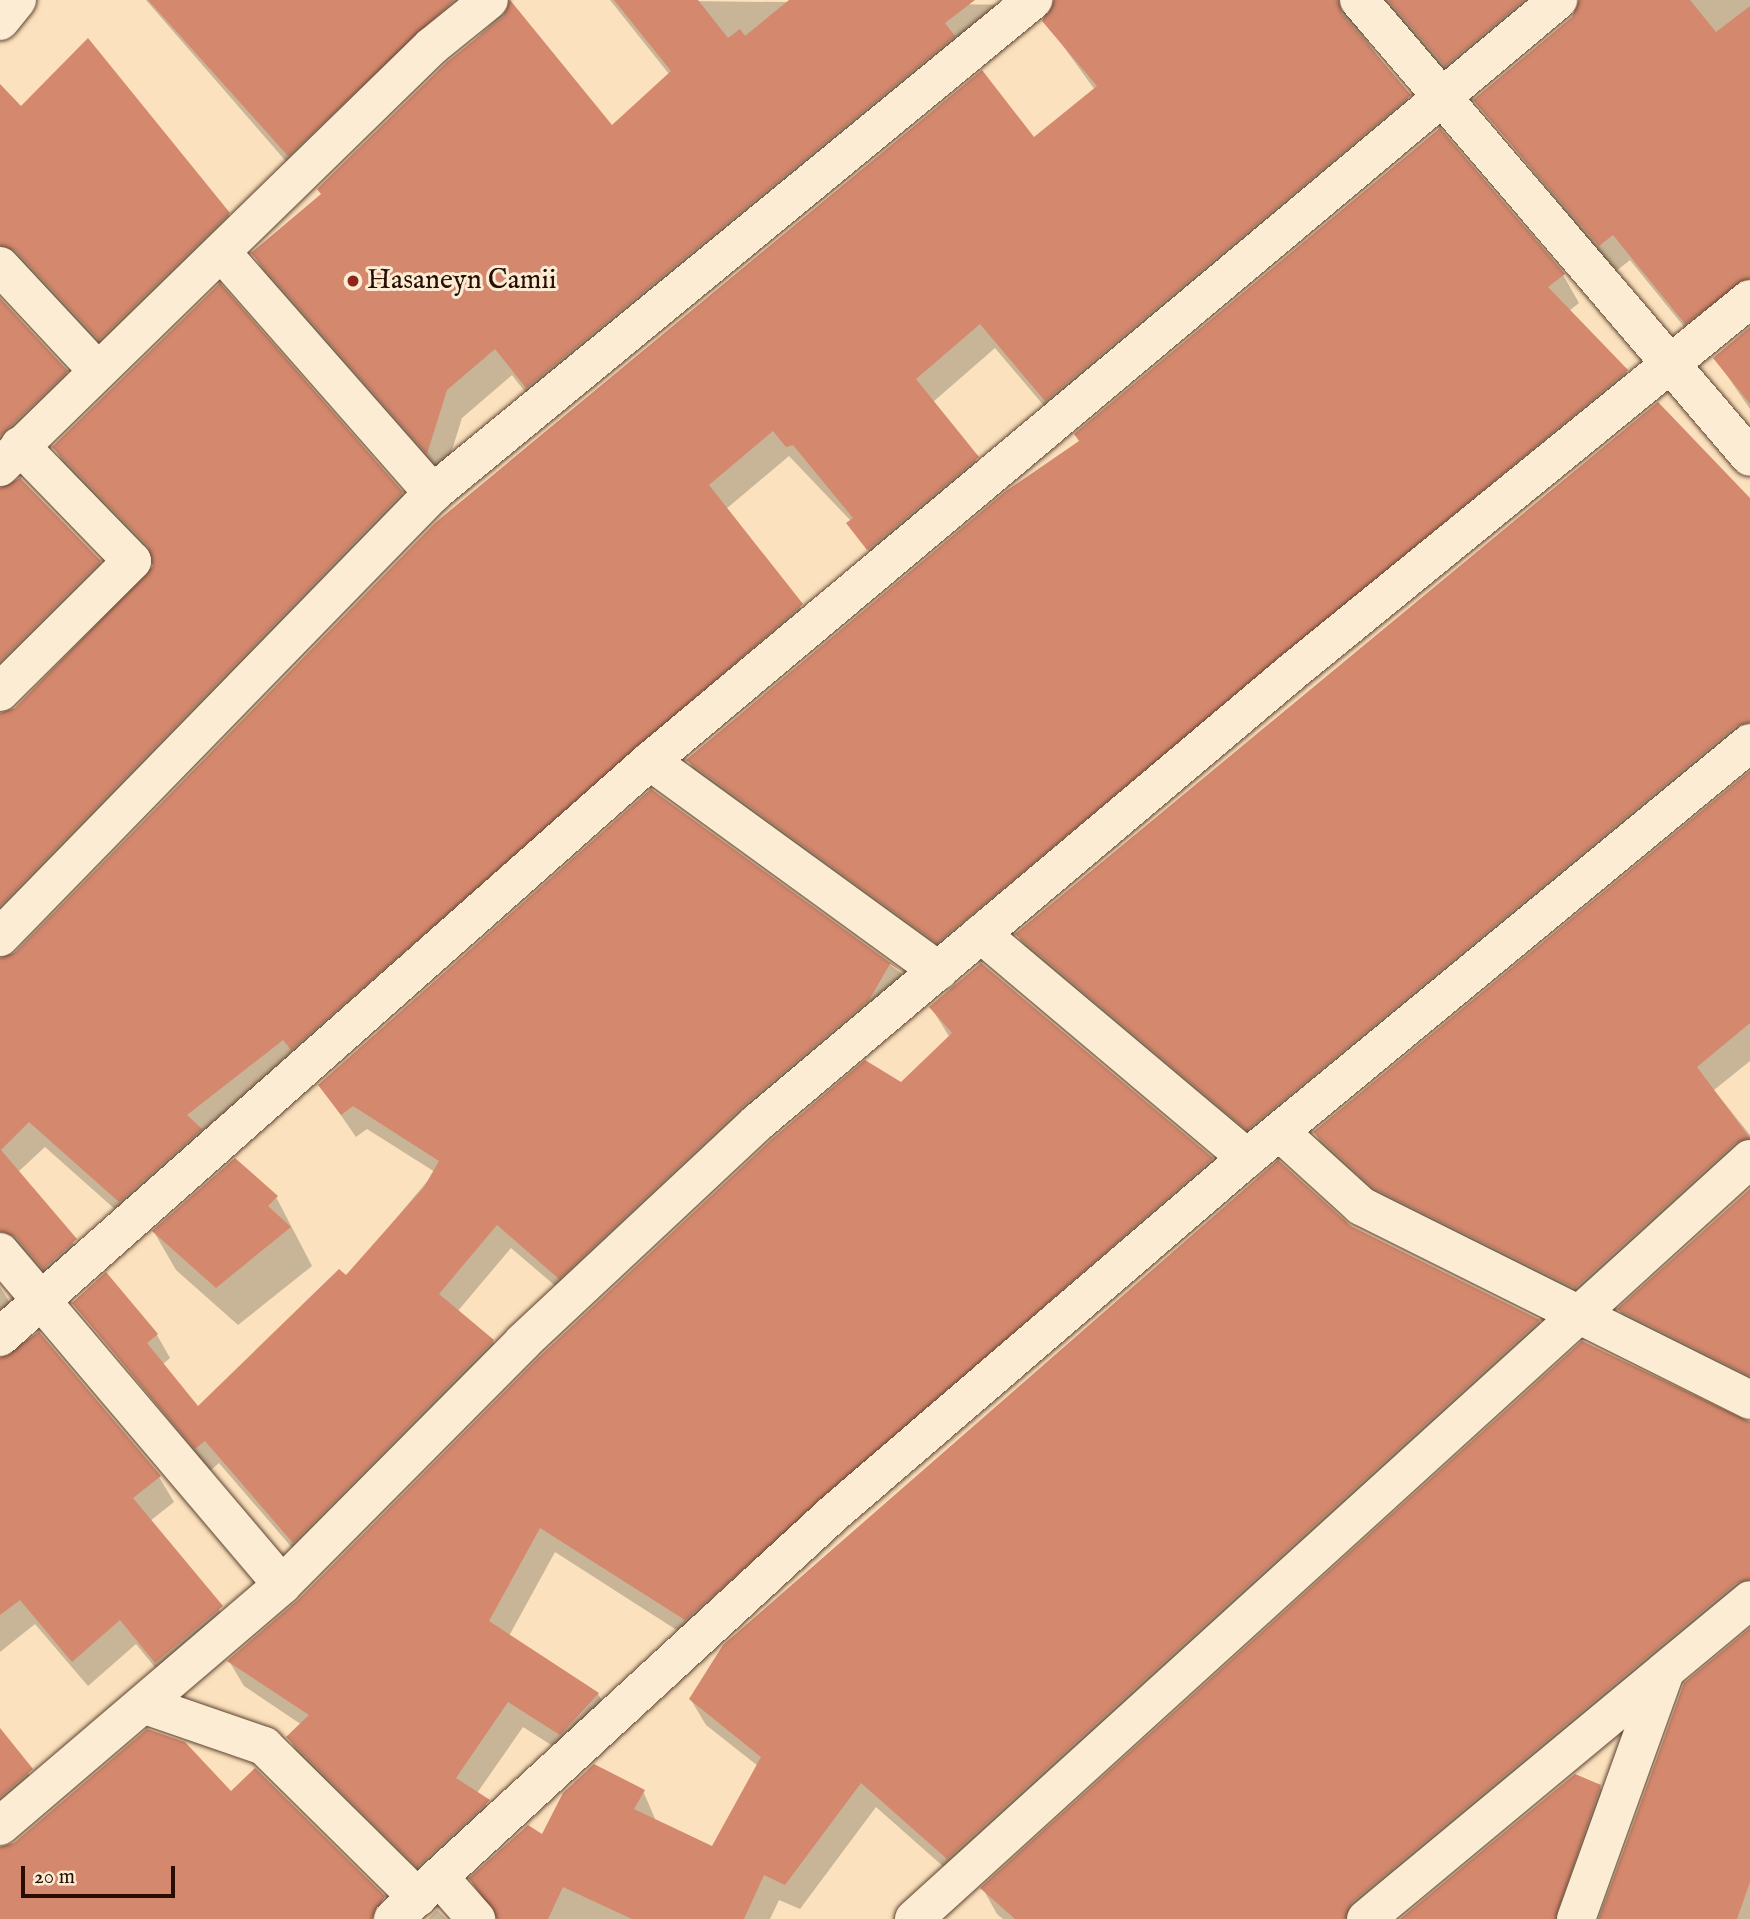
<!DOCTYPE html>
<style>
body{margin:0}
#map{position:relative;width:1750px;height:1919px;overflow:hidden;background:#fbe1bd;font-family:"IM FELL English",serif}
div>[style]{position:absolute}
.shadow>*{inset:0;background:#0003}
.building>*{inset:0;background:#d4886e}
.roads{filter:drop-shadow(0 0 2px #5d422f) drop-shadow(0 0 2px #5d422f)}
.minor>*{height:38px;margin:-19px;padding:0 19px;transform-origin:19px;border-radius:19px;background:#fcecd4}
.dots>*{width:19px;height:19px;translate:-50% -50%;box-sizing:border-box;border:4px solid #fcecd4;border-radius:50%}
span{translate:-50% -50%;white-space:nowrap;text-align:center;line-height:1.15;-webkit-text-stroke:6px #fcecd4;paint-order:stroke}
.poi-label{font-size:28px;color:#280d00}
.left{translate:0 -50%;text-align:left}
.scale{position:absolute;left:21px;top:1866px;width:154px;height:32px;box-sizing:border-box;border:4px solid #280d00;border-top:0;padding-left:9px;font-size:21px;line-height:24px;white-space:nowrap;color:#280d00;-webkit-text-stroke:5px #fcecd4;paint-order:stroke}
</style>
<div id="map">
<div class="shadow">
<div style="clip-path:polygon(146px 0,509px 0,611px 128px,669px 74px,610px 0,1020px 5px,962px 51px,969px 64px,543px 415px,512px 375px,462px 418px,443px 479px,269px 281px,253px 253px,323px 195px,319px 189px,509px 7px,491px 10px,434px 57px,304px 182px)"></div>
<div style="clip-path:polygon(1068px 0,1560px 0,1460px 91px,1352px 20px,1424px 121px,1061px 426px,995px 348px,933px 402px,992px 483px,883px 575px,851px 521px,789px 456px,726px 509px,817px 630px,135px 1227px,45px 1147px,18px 1172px,91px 1266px,59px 1294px,0 1261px,0 958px,7px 960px,436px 524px,1034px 139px,1095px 90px,1045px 21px)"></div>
<div style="clip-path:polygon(1613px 0,1750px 0,1750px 310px,1702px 349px,1630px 260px,1615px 272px,1475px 100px)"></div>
<div style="clip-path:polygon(21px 109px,228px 214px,243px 239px,115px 364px,0 279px,0 116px)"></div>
<div style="clip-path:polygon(1563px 275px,1579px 303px,1569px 311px,1626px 371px,1642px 399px,954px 970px,704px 788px,688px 760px)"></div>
<div style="clip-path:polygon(0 301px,66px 372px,81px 397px,0 476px)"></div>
<div style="clip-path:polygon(1750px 329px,1750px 409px,1715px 358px)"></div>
<div style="clip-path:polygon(54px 447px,402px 493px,417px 519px,0 946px,0 714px,16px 709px,155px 568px,69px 473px)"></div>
<div style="clip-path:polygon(20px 480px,100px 562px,115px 587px,0 701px,0 488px)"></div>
<div style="clip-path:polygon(1750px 501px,1750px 754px,1263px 1155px,1033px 961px,1017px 934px)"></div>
<div style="clip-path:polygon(1750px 774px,1750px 1061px,1714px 1090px,1750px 1135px,1750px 1168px,1590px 1313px,1390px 1213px,1329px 1158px,1315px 1133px)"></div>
<div style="clip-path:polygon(651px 791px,901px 973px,912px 992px,573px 1301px,511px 1248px,457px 1312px,493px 1341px,506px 1365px,307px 1565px,219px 1463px,210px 1471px,74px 1303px,106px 1275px,157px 1335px,170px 1358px,162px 1365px,198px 1409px,346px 1278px,435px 1172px,367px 1129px,356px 1137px,320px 1085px)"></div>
<div style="clip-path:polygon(981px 965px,1212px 1159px,1226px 1184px,700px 1645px,555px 1552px,509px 1636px,598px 1694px,613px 1719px,575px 1760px,523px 1727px,477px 1793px,503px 1826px,433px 1891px,303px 1763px,289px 1738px,302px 1725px,244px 1686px,229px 1661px,901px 1084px,950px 1038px,931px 1007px)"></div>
<div style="clip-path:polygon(1750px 1191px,1750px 1393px,1634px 1335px,1619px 1310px)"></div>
<div style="clip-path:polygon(276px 1197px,312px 1266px,238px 1325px,176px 1270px,154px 1232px)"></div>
<div style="clip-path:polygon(1350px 1227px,1539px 1321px,1554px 1346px,963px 1884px,876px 1807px,800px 1909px,779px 1900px,770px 1919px,498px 1919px,542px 1837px,643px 1791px,656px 1821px,713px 1848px,758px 1766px,706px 1725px,691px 1700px)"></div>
<div style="clip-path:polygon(0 1287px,24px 1325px,0 1346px)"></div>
<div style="clip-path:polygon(0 1360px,159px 1477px,174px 1502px,150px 1521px,237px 1633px,171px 1687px,136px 1644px,88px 1686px,35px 1624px,0 1652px)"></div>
<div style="clip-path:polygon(1750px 1423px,1750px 1612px,1377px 1919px,1003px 1919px,997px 1914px,983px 1889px)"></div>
<div style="clip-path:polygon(1750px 1631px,1750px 1919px,1598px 1919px,1686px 1684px)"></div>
<div style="clip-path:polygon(0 1739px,46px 1795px,0 1838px)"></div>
<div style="clip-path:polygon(1600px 1787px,1615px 1812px,1578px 1919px,1403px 1919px)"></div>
<div style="clip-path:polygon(437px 1910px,446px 1919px,428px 1919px)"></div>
</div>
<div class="building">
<div style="clip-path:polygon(148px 0,454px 0,288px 156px)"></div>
<div style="clip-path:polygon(510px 0,612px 125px,671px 71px,614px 0,698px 0,728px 38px,740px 29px,745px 36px,789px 0,975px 0,945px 23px,955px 36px,526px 388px,495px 349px,447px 390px,427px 454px,251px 253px,321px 194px,317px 189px,447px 62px,503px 17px)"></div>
<div style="clip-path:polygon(1054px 0,1338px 0,1342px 14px,1411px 95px,1045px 401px,980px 324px,916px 379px,979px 457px,867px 550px,846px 523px,853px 518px,793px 445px,786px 447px,773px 431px,709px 485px,803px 604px,291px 1050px,283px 1040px,187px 1115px,202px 1129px,119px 1202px,29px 1122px,1px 1150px,77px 1239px,43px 1269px,16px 1237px,0 1231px,0 958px,16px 952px,435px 523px,982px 70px,1034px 137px,1097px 86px,1042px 21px)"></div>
<div style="clip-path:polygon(1388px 0,1524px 0,1445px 66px)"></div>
<div style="clip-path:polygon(1579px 0,1690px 0,1716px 32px,1750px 6px,1750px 278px,1685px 324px,1613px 235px,1599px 246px,1473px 100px,1572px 17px)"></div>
<div style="clip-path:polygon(88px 38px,230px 213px,99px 340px,16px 251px,0 245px,0 84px,21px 106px)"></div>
<div style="clip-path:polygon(1440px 128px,1565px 274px,1548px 287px,1628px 370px,937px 943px,686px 760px,1006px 491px,1079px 441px,1074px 434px)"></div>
<div style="clip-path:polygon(220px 283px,403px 492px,0 906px,0 713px,15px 708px,153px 566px,148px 546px,52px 447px)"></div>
<div style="clip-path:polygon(0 298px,68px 371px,0 436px)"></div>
<div style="clip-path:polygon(1750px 327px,1750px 404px,1713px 358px)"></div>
<div style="clip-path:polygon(1658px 402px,1750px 498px,1750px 722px,1736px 726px,1247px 1130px,1015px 934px)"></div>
<div style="clip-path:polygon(20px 478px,101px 561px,0 661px,0 488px)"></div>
<div style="clip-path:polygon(1750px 771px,1750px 1023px,1697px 1067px,1750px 1138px,1735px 1143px,1575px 1288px,1373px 1188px,1313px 1132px)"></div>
<div style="clip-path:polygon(651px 789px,903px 972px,890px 964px,869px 1000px,743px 1106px,559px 1279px,497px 1225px,439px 1294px,494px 1340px,293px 1543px,205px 1441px,195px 1449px,72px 1303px,106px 1272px,158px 1334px,147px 1343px,198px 1406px,339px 1269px,346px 1275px,424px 1187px,439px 1161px,353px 1106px,341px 1115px,318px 1085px)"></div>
<div style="clip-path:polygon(981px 963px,1213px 1158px,685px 1620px,540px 1528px,489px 1621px,599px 1693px,560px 1735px,508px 1702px,456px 1778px,490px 1800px,417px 1867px,286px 1737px,309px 1715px,227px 1661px,298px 1600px,538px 1358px,772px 1139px,865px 1060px,901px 1082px,952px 1033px,929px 1007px)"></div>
<div style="clip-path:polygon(235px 1158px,278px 1196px,268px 1206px,291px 1227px,216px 1288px,152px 1231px)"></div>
<div style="clip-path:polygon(1278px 1160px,1351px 1226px,1540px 1320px,947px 1859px,861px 1783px,785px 1885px,764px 1875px,744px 1919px,632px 1919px,563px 1887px,548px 1919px,497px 1919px,469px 1878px,528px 1825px,542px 1834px,563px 1793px,594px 1764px,645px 1790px,634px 1809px,712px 1846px,761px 1757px,689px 1699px,723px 1645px)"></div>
<div style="clip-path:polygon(1750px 1189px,1750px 1376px,1617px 1309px)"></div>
<div style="clip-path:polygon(39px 1332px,161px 1476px,133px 1498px,223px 1606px,155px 1663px,120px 1620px,72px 1662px,20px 1600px,0 1615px,0 1358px)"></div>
<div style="clip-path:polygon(1582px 1341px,1750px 1422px,1750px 1579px,1736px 1583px,1352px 1902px,1345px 1919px,1015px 1919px,980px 1888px)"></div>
<div style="clip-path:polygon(1750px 1628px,1750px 1882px,1737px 1919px,1599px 1919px,1684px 1683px)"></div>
<div style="clip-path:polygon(0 1728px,33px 1769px,0 1797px)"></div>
<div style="clip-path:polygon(147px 1729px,185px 1742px,231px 1791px,255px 1768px,385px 1896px,372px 1919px,0 1919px,0 1847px,14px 1843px)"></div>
<div style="clip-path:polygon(1575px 1774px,1601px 1785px,1555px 1919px,1400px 1919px)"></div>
</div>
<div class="roads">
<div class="minor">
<div style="left:1359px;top:0;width:601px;rotate:49.45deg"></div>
<div style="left:0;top:21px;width:27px;rotate:-51deg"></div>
<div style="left:222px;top:253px;width:320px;rotate:48.7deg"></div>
<div style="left:0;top:266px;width:142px;rotate:47deg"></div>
<div style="left:0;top:467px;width:603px;rotate:-44.26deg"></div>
<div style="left:432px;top:46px;width:73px;rotate:-38.9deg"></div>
<div style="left:0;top:692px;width:186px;rotate:-44.8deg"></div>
<div style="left:132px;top:561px;width:161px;rotate:-134.2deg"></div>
<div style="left:650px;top:761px;width:357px;rotate:36deg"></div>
<div style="left:981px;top:934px;width:348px;rotate:40.1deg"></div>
<div style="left:0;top:937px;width:620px;rotate:-45.72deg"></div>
<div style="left:433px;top:493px;width:777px;rotate:-39.41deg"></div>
<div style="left:1282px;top:1134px;width:107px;rotate:42.3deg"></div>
<div style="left:1361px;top:1206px;width:435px;rotate:26.5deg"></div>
<div style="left:0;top:1252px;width:436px;rotate:49.7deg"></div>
<div style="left:0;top:1337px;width:868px;rotate:-41.55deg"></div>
<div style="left:650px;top:761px;width:1185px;rotate:-39.97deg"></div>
<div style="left:148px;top:1706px;width:123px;rotate:19deg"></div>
<div style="left:264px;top:1746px;width:216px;rotate:44.6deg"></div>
<div style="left:0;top:1826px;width:371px;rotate:-40.5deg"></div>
<div style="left:282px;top:1585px;width:342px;rotate:-45.2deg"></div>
<div style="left:523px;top:1342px;width:320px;rotate:-43.1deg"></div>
<div style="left:757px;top:1123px;width:701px;rotate:-40.14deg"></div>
<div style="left:1293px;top:671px;width:589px;rotate:-39.15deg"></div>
<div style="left:440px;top:1878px;width:55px;rotate:48.7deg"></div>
<div style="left:393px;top:1919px;width:601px;rotate:-42.64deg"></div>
<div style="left:835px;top:1512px;width:543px;rotate:-40.67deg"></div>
<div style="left:1247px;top:1158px;width:652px;rotate:-39.52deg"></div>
<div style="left:914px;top:1919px;width:1130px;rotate:-42.27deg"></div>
<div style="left:1366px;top:1919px;width:499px;rotate:-39.7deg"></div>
<div style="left:1576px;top:1919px;width:259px;rotate:-70.2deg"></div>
</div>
</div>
<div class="dots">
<div style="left:353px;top:281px;background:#8f2418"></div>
</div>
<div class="poi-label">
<span class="left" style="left:367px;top:281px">Hasaneyn Camii</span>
</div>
<div class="scale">20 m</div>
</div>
